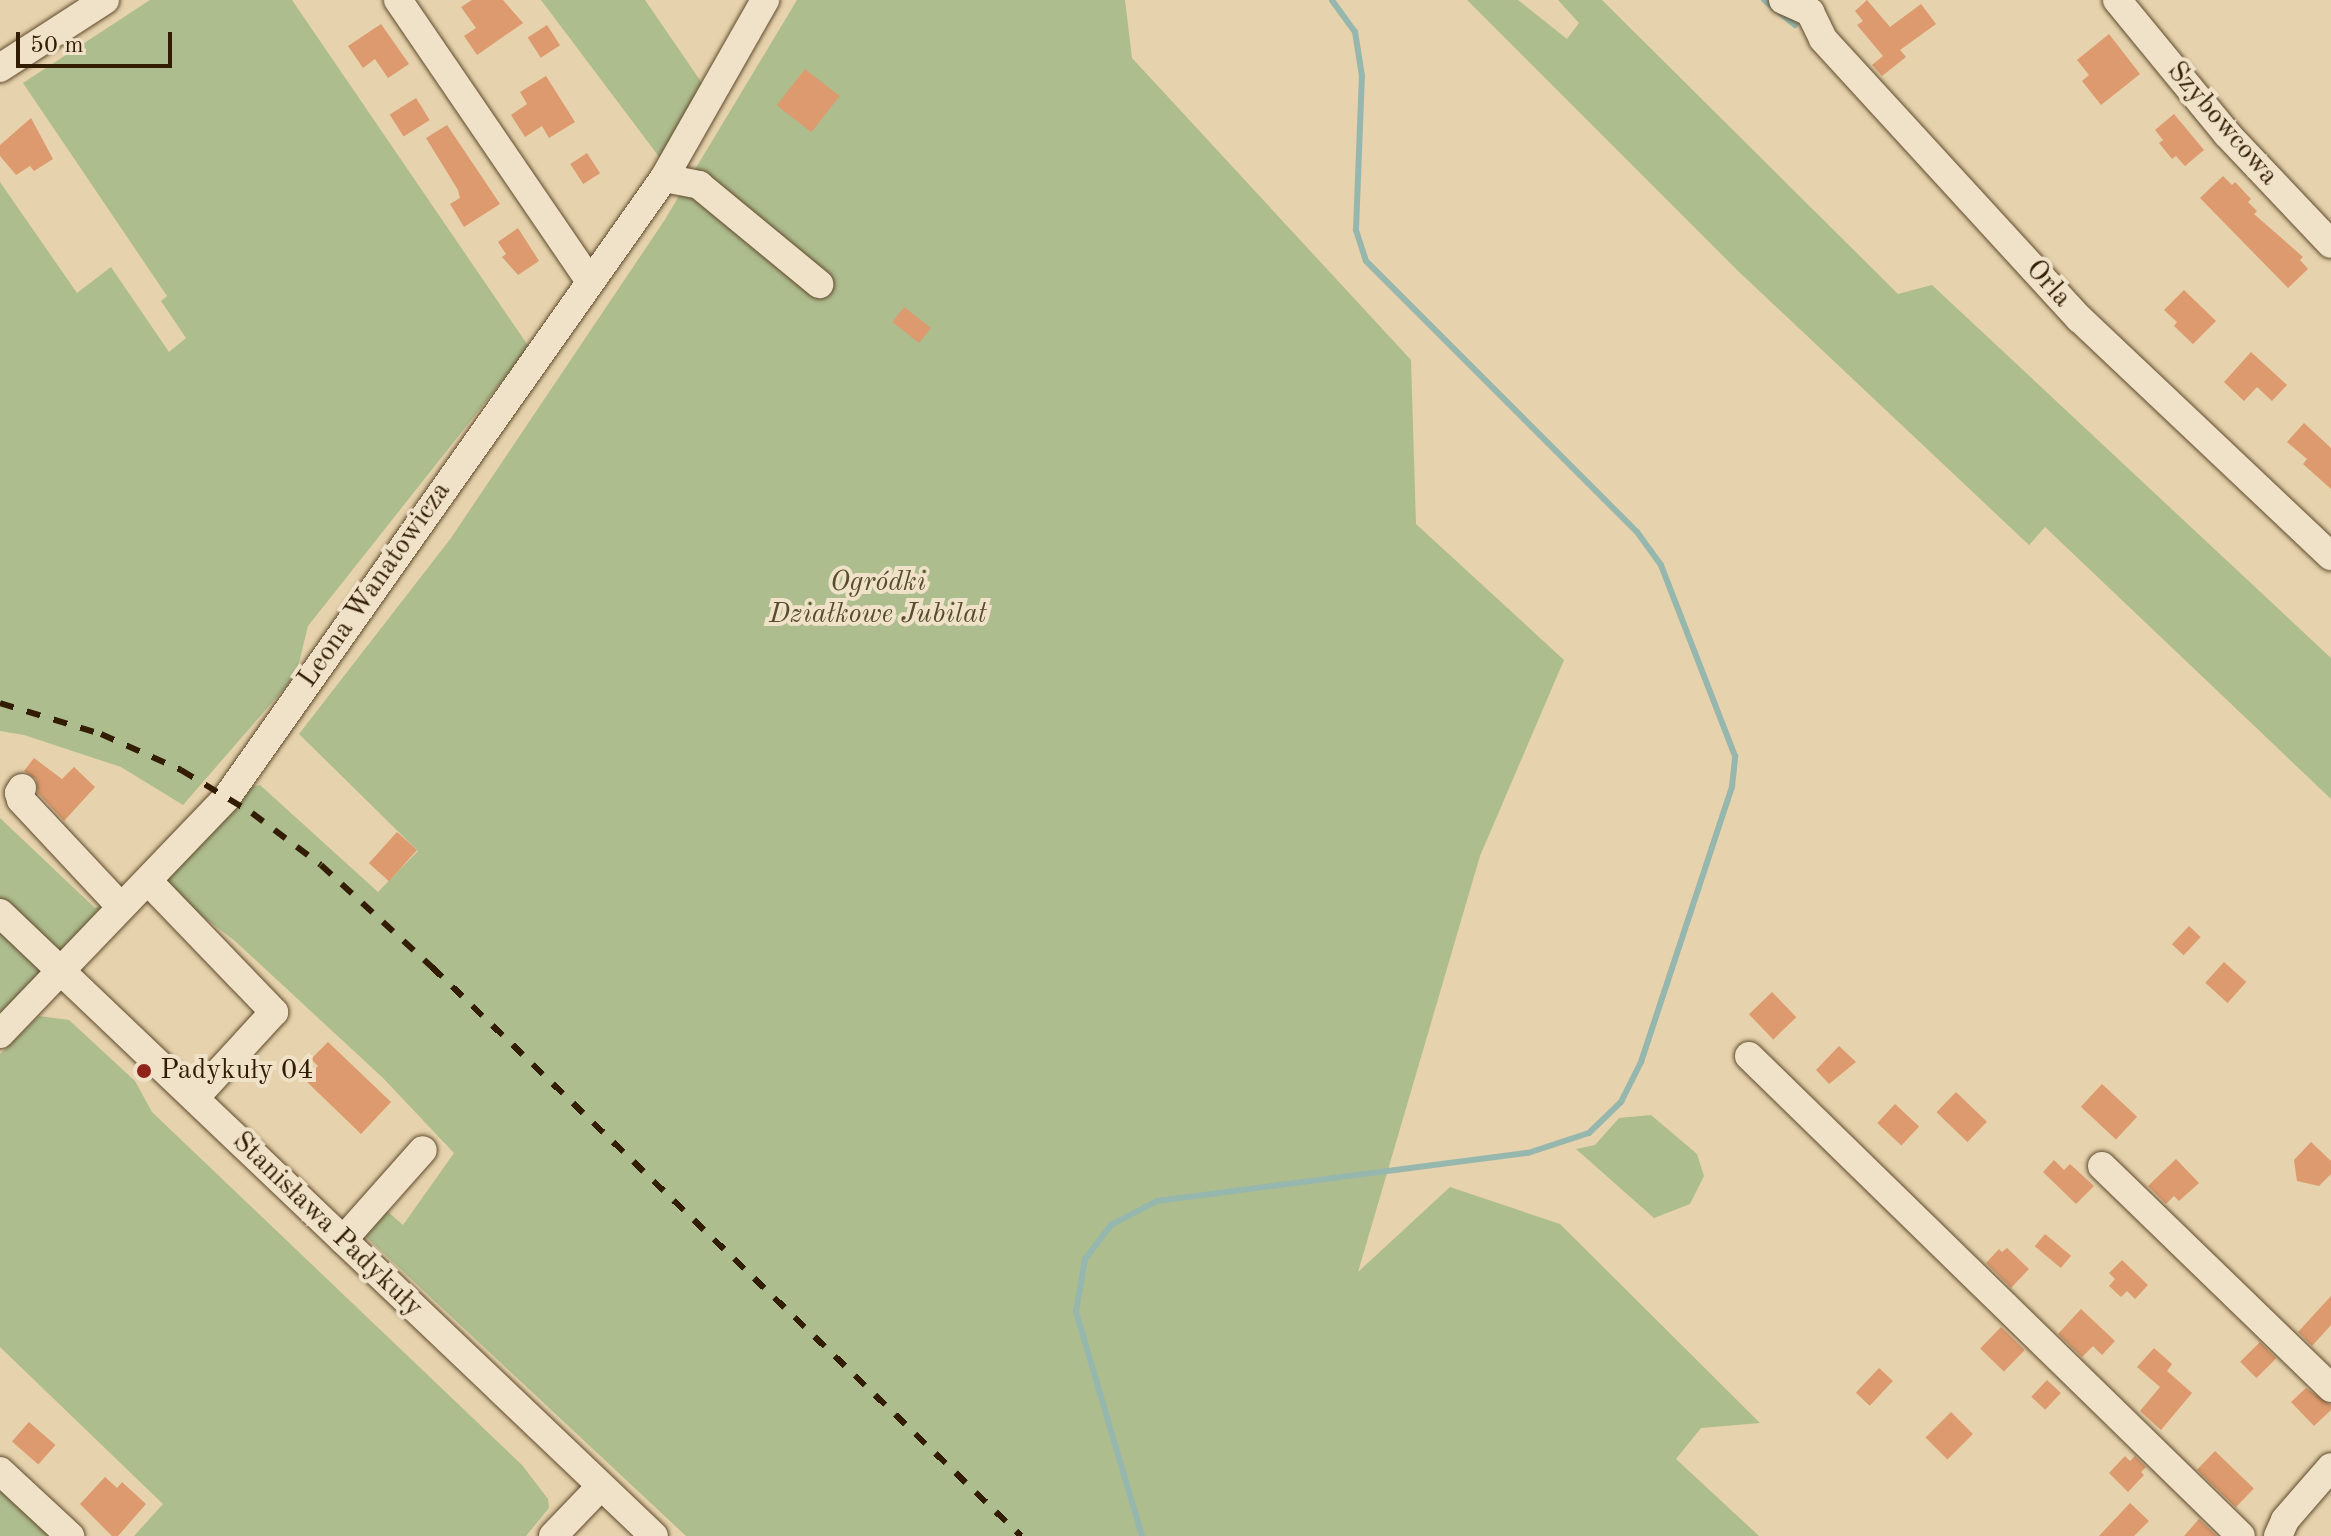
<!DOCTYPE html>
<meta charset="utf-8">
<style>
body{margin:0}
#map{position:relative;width:2331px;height:1536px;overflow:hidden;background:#e6d2ac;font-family:"Old Standard TT",serif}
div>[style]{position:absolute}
.green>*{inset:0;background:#aebd8e}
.stream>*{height:6px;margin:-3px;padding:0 3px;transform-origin:3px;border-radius:3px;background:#96b7ad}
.building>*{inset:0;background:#dc9a6e;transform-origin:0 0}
.roads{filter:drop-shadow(0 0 2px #5f4a2c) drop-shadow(0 0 2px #5f4a2c)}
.minor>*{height:28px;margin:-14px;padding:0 14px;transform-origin:14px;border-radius:14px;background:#efe2c9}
.rail>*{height:6px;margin-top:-3px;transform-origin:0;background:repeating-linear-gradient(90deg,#321d02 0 14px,transparent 0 28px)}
.dots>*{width:22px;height:22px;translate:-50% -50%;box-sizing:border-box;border:4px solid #efe2c9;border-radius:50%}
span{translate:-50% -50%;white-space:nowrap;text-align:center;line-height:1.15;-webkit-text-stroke:8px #efe2c9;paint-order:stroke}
.street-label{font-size:28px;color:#321d02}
.park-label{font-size:28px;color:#574d2c;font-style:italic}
.poi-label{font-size:28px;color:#321d02}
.left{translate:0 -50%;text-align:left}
.scale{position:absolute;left:16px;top:32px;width:156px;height:36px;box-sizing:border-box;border:4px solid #321d02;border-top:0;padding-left:10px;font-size:24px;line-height:28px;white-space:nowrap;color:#321d02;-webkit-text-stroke:6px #efe2c9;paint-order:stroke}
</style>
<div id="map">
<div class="green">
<div style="clip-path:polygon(150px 0,292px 0,529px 347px,308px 626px,296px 675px,183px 805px,121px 767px,24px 735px,0 731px,0 182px,77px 293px,111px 267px,169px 352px,186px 338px,161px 301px,167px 296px,23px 83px)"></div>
<div style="clip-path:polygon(541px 0,645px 0,704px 86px,663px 162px)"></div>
<div style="clip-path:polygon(797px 0,1125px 0,1132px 58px,1411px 360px,1416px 524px,1564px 660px,1480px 856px,1358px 1272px,1450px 1187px,1560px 1224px,1760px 1423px,1701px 1428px,1676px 1459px,1759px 1536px,686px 1536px,364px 1235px,385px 1209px,403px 1225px,454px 1153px,383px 1078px,235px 941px,165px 888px,162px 876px,240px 789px,260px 785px,378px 892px,418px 851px,299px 734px,451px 538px,664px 221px)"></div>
<div style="clip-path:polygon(1467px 0,1518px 0,1567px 39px,1579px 23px,1558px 0,1602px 0,1898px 294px,1932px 285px,2331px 658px,2331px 799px,2045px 527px,2029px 545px,1736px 269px)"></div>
<div style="clip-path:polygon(0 818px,95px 908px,102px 906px,0 1021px)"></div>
<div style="clip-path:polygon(39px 1016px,69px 1020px,135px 1081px,152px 1112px,522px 1465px,548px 1499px,549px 1508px,526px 1536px,134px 1536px,163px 1504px,0 1347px,0 1054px)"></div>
<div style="clip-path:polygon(1651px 1115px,1697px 1154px,1704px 1176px,1690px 1204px,1654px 1218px,1576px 1149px,1595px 1145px,1619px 1118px)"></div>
<div style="clip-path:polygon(0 1479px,61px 1536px,0 1536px)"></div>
</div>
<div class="stream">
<div style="left:1764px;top:0;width:40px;rotate:39deg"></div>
<div style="left:1142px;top:1536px;width:234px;rotate:-106.4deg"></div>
<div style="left:1076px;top:1312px;width:54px;rotate:-80.4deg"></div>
<div style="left:1085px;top:1259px;width:43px;rotate:-52.6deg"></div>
<div style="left:1111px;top:1225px;width:52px;rotate:-27.6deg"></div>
<div style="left:1157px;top:1201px;width:374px;rotate:-7.4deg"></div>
<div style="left:1528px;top:1153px;width:64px;rotate:-18.2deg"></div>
<div style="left:1589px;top:1133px;width:45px;rotate:-44.1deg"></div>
<div style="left:1621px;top:1102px;width:45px;rotate:-63.4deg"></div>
<div style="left:1641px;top:1062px;width:290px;rotate:-71.7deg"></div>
<div style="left:1732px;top:787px;width:31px;rotate:-84deg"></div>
<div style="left:1735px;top:756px;width:205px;rotate:-111.2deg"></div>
<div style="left:1661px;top:565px;width:41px;rotate:-126deg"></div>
<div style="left:1637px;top:532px;width:383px;rotate:-135deg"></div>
<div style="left:1366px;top:261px;width:33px;rotate:-108deg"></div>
<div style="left:1356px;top:230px;width:154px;rotate:-87.8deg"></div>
<div style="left:1362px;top:76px;width:45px;rotate:-99deg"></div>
<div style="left:1355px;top:32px;width:39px;rotate:-126deg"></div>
</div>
<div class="building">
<div style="clip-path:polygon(472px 0,503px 0,523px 23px,477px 55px,464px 36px,476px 28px,461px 7px)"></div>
<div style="clip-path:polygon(1867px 0,1890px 27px,1921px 4px,1936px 24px,1900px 50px,1906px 57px,1882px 76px,1872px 65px,1883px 56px,1857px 25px,1863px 21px,1855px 11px)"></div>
<div style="clip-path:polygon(381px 24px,409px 64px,388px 78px,375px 59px,363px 68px,348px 46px)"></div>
<div style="left:547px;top:25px;width:24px;height:23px;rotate:57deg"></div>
<div style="clip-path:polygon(2109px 34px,2140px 74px,2101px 105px,2082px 81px,2089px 75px,2077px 60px)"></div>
<div style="left:805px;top:69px;width:44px;height:46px;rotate:38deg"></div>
<div style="clip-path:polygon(546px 76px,575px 122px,549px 138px,542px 126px,525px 137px,511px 115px,527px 104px,520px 92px)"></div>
<div style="left:416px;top:98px;width:26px;height:31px;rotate:58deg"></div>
<div style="clip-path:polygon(2174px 114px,2204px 150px,2185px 166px,2176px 156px,2172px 159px,2159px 143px,2163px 140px,2155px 130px)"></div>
<div style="clip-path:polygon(31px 118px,53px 159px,34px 171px,30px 166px,16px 175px,0 156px,0 145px)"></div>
<div style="clip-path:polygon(447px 125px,500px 204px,464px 227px,450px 204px,460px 198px,458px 190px,426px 138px)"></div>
<div style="left:587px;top:153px;width:24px;height:20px;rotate:57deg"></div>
<div style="clip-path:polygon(2223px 176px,2232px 185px,2235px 182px,2251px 199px,2248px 202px,2257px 211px,2254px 214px,2303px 257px,2300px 260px,2308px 269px,2288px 288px,2200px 198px)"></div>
<div style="clip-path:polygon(518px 228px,539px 261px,518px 275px,502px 257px,506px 254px,498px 242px)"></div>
<div style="clip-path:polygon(2184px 290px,2216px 321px,2193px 344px,2174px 326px,2177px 322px,2164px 310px)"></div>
<div style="left:904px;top:307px;width:34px;height:19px;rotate:38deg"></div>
<div style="clip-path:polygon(2251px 352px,2287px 385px,2272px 401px,2257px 387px,2244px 401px,2224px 382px)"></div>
<div style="clip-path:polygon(2304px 423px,2331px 448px,2331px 489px,2303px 464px,2307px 459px,2287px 442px)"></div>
<div style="clip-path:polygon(34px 758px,62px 779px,74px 767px,95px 787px,64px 821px,38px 793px,36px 779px,24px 771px)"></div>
<div style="left:397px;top:832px;width:27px;height:42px;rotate:42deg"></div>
<div style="left:2189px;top:926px;width:16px;height:25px;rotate:43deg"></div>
<div style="left:2224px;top:962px;width:30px;height:28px;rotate:42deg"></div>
<div style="left:1772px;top:992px;width:35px;height:32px;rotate:46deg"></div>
<div style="clip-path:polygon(328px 1042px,391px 1102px,361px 1134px,305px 1080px,318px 1066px,311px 1059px)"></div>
<div style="clip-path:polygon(1839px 1046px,1856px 1062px,1829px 1084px,1816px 1070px)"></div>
<div style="left:2102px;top:1084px;width:48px;height:31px;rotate:43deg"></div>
<div style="left:1956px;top:1092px;width:43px;height:28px;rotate:44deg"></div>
<div style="left:1895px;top:1104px;width:33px;height:26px;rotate:43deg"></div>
<div style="clip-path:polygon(2311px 1142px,2331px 1161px,2331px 1174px,2319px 1186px,2297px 1181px,2294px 1160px)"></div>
<div style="clip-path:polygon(2176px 1159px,2199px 1183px,2179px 1201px,2174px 1196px,2166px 1204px,2148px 1186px)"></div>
<div style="clip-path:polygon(2054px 1160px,2064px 1170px,2070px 1164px,2094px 1186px,2076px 1204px,2043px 1172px)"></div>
<div style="left:2045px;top:1234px;width:34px;height:16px;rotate:40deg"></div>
<div style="clip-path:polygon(2007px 1248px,2029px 1269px,2011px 1288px,1986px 1263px,1999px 1249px,2002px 1252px)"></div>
<div style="clip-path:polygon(2122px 1260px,2148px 1285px,2135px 1299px,2127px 1291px,2121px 1297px,2109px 1286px,2115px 1279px,2109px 1273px)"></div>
<div style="clip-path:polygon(2331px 1296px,2331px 1325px,2312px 1346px,2298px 1332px)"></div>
<div style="clip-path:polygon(2081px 1309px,2115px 1341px,2102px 1355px,2093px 1346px,2082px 1357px,2058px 1334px)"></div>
<div style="left:2001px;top:1327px;width:33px;height:30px;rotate:44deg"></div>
<div style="left:2260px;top:1342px;width:23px;height:28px;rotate:45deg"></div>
<div style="clip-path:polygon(2154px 1348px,2172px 1364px,2167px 1371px,2192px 1393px,2161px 1430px,2140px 1411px,2160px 1387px,2137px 1367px)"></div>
<div style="left:1879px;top:1368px;width:19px;height:34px;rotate:43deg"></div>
<div style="left:2047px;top:1380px;width:19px;height:23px;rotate:43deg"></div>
<div style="clip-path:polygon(2306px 1388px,2331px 1405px,2331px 1410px,2314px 1426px,2291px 1402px)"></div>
<div style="left:1951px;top:1412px;width:31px;height:36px;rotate:45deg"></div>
<div style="left:29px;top:1422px;width:35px;height:26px;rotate:41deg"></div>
<div style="left:2215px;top:1451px;width:54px;height:26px;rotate:44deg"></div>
<div style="clip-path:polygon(2125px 1456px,2130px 1461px,2135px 1456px,2146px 1467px,2141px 1472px,2144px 1475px,2128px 1492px,2109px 1473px)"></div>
<div style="clip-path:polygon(105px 1477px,117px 1488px,122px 1482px,146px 1504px,118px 1536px,112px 1536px,80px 1504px)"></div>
<div style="clip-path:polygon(2130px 1503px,2149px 1521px,2134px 1536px,2099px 1536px)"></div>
<div style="clip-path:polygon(2199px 1519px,2217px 1536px,2184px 1536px)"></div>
</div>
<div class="roads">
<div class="minor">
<div style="left:398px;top:0;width:340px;rotate:55.7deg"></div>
<div style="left:1783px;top:0;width:30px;rotate:24deg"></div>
<div style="left:1810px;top:12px;width:30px;rotate:64deg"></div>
<div style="left:1823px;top:39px;width:380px;rotate:47.5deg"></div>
<div style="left:2080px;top:319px;width:345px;rotate:43.4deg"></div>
<div style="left:2117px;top:0;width:173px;rotate:50.6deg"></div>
<div style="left:2227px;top:134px;width:151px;rotate:46.6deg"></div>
<div style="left:0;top:68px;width:125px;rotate:-32.9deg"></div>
<div style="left:664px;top:178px;width:205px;rotate:-60.4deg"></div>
<div style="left:22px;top:788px;width:6px;rotate:121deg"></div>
<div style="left:19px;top:793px;width:7px;rotate:74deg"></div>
<div style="left:21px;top:800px;width:146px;rotate:46.9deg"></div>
<div style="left:148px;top:881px;width:182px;rotate:46.1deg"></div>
<div style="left:274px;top:1012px;width:117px;rotate:132.6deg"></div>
<div style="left:0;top:913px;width:903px;rotate:43.61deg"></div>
<div style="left:0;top:1034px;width:328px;rotate:-46.2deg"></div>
<div style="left:227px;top:797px;width:758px;rotate:-54.78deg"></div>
<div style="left:664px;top:178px;width:36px;rotate:11deg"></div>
<div style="left:699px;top:185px;width:156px;rotate:39.5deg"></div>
<div style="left:1749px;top:1056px;width:687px;rotate:44.29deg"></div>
<div style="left:2102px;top:1166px;width:319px;rotate:44.1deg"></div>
<div style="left:343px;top:1240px;width:120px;rotate:-48.4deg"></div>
<div style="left:0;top:1471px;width:96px;rotate:42.9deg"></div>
<div style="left:553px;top:1536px;width:69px;rotate:-46.2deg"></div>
<div style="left:2278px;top:1536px;width:17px;rotate:-66deg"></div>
<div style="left:2285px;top:1520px;width:70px;rotate:-49deg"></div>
</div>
</div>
<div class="rail">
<div style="left:0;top:703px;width:106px;rotate:17.1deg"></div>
<div style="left:101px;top:734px;width:88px;rotate:24.2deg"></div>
<div style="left:181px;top:770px;width:83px;rotate:31.2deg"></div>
<div style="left:252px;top:813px;width:86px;rotate:37deg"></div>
<div style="left:321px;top:865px;width:151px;rotate:42.6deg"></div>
<div style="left:432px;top:967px;width:819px;rotate:44.01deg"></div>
</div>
<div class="dots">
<div style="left:144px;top:1071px;background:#8f2418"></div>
</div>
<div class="street-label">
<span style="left:2222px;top:124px;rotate:49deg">Szybowcowa</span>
<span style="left:2048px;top:284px;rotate:48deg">Orla</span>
<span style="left:375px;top:585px;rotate:-55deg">Leona Wanatowicza</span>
<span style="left:327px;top:1225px;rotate:44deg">Stanisława Padykuły</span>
</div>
<div class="park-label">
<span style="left:878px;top:599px">Ogródki<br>Działkowe Jubilat</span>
</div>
<div class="poi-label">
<span class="left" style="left:160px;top:1071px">Padykuły 04</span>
</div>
<div class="scale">50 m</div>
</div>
